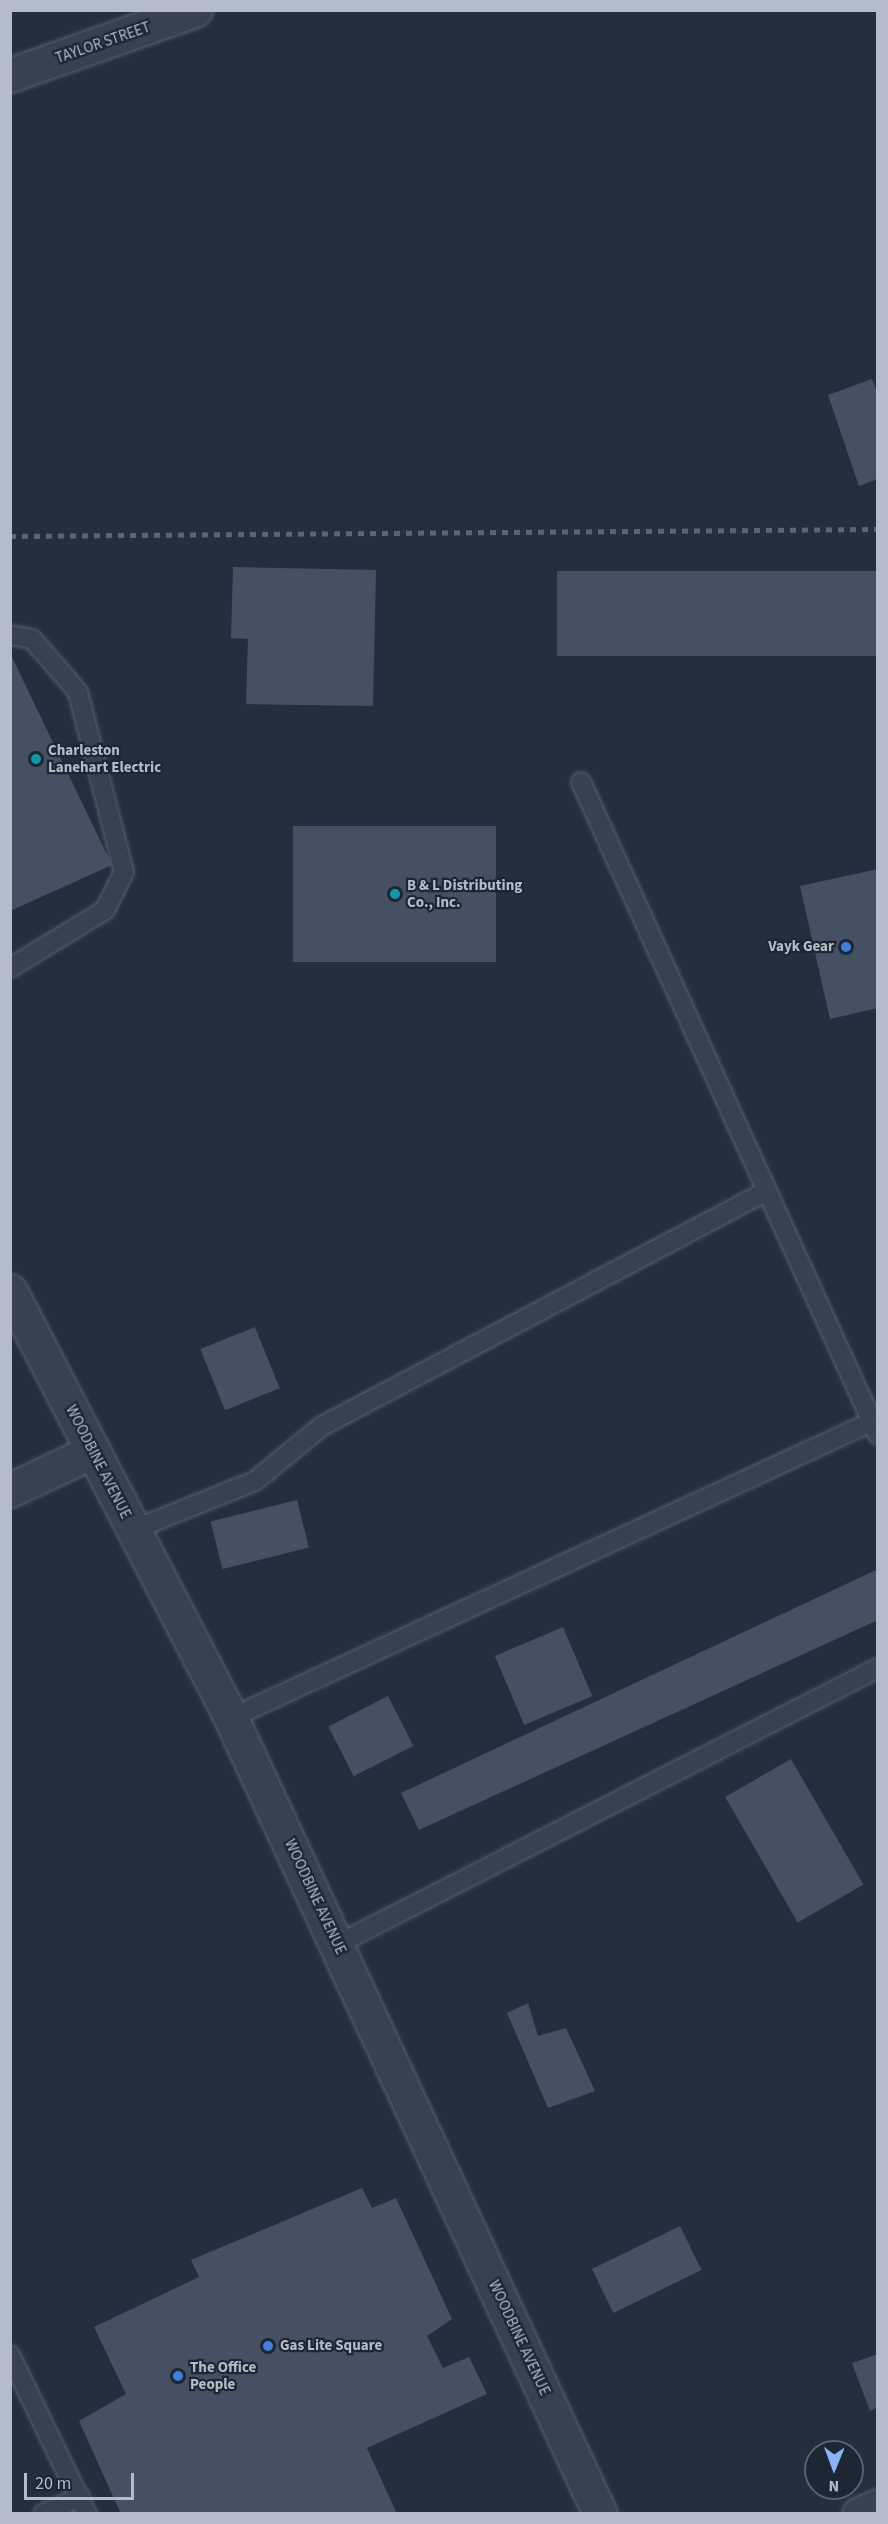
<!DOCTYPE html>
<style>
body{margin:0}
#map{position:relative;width:888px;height:2524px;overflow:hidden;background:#242f3e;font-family:"Source Sans 3",sans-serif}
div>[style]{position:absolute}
.building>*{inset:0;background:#455162;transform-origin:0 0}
.roads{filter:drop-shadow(0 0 2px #565f6c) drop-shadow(0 0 2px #565f6c)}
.service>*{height:18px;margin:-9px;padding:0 9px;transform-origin:9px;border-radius:9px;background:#38414e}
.minor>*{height:33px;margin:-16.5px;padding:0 16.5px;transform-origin:16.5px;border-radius:16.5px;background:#38414e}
.rail>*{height:4.5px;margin-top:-2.25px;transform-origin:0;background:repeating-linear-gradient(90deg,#5a6575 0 6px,transparent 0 12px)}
.dots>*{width:16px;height:16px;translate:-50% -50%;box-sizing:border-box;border:3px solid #1d2633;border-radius:50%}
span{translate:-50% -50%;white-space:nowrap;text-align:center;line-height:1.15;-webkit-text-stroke:4.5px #1d2633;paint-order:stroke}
.street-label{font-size:15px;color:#b4bcc9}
.poi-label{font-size:15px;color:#b4bcc9;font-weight:700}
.left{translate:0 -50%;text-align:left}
.right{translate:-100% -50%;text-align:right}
.frame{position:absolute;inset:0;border:12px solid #b4bcc9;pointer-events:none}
.north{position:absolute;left:804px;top:2440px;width:60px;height:60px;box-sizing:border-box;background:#1d2633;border:2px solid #59626f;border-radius:50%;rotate:181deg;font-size:16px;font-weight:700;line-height:24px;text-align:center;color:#b4bcc9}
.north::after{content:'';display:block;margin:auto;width:21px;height:27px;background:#8ab4f8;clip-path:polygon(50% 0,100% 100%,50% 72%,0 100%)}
.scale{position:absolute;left:24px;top:2473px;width:110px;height:27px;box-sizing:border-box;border:3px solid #b4bcc9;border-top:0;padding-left:8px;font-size:18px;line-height:21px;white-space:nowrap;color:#b4bcc9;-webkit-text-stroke:4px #1d2633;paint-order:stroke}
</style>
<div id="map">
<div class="building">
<div style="clip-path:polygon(872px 379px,878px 394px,878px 479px,859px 486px,828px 395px)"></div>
<div style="clip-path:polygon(233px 567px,376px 570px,373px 706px,246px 704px,248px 639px,231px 638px)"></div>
<div style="left:878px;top:571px;width:85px;height:321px;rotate:90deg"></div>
<div style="clip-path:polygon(10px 653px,112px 865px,10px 911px)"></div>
<div style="left:293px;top:826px;width:203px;height:136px"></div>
<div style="clip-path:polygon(878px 869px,878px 1008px,830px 1019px,800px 886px)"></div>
<div style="left:255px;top:1327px;width:66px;height:59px;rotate:68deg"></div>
<div style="left:297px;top:1500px;width:49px;height:89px;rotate:76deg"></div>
<div style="clip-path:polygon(878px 1569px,878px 1620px,419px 1830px,401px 1793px)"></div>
<div style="left:563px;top:1627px;width:75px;height:74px;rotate:67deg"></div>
<div style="left:388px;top:1696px;width:56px;height:67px;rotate:63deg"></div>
<div style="left:791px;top:1759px;width:145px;height:76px;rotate:60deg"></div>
<div style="clip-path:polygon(528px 2003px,538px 2036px,566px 2028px,595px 2091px,548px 2108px,507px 2013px)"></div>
<div style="clip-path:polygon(362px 2188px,372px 2208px,396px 2198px,452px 2319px,427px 2336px,443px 2368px,469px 2357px,487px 2394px,367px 2448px,397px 2514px,121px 2514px,79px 2421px,126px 2394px,94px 2327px,199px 2277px,191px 2260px)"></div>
<div style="left:680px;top:2226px;width:49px;height:98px;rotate:64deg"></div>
<div style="clip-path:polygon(878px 2354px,878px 2407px,870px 2411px,852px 2363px)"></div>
</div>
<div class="roads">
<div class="service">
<div style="left:10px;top:635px;width:22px;rotate:10deg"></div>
<div style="left:32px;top:639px;width:70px;rotate:49deg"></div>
<div style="left:78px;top:692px;width:186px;rotate:75.7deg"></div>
<div style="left:124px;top:872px;width:42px;rotate:116.6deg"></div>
<div style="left:105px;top:910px;width:111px;rotate:148.6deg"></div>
<div style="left:581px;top:782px;width:717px;rotate:65.54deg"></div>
<div style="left:133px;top:1530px;width:131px;rotate:-21.9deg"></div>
<div style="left:255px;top:1481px;width:87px;rotate:-39.4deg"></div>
<div style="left:322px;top:1426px;width:501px;rotate:-27.84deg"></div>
<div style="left:231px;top:1718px;width:705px;rotate:-24.82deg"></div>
<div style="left:338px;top:1944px;width:606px;rotate:-27.07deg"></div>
<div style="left:10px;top:2355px;width:177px;rotate:64.2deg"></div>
<div style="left:43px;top:2514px;width:41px;rotate:-24.7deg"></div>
</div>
<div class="minor">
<div style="left:10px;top:75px;width:196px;rotate:-19.4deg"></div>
<div style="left:10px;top:1291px;width:481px;rotate:62.6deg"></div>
<div style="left:231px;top:1718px;width:877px;rotate:65.13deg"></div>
<div style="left:10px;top:1490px;width:92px;rotate:-25.2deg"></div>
<div style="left:859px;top:2514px;width:21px;rotate:-23deg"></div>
</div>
</div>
<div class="rail">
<div style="left:10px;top:536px;width:868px;rotate:-0.46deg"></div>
</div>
<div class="dots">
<div style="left:36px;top:759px;background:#0f9aa8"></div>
<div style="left:395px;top:894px;background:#0f9aa8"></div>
<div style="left:846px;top:947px;background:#3f7fe0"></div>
<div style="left:268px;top:2346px;background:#3f7fe0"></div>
<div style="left:178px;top:2376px;background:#3f7fe0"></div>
</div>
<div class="street-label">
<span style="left:103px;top:43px;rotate:-19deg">TAYLOR STREET</span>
<span style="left:98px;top:1462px;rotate:63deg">WOODBINE AVENUE</span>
<span style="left:315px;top:1897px;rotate:65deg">WOODBINE AVENUE</span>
<span style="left:519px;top:2338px;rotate:65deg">WOODBINE AVENUE</span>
</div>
<div class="poi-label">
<span class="left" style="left:48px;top:759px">Charleston<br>Lanehart Electric</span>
<span class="left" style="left:407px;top:894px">B &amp; L Distributing<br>Co., Inc.</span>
<span class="right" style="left:834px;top:947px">Vayk Gear</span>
<span class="left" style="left:280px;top:2346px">Gas Lite Square</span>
<span class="left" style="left:190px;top:2376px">The Office<br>People</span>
</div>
<div class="frame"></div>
<div class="north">N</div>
<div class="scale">20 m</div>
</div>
